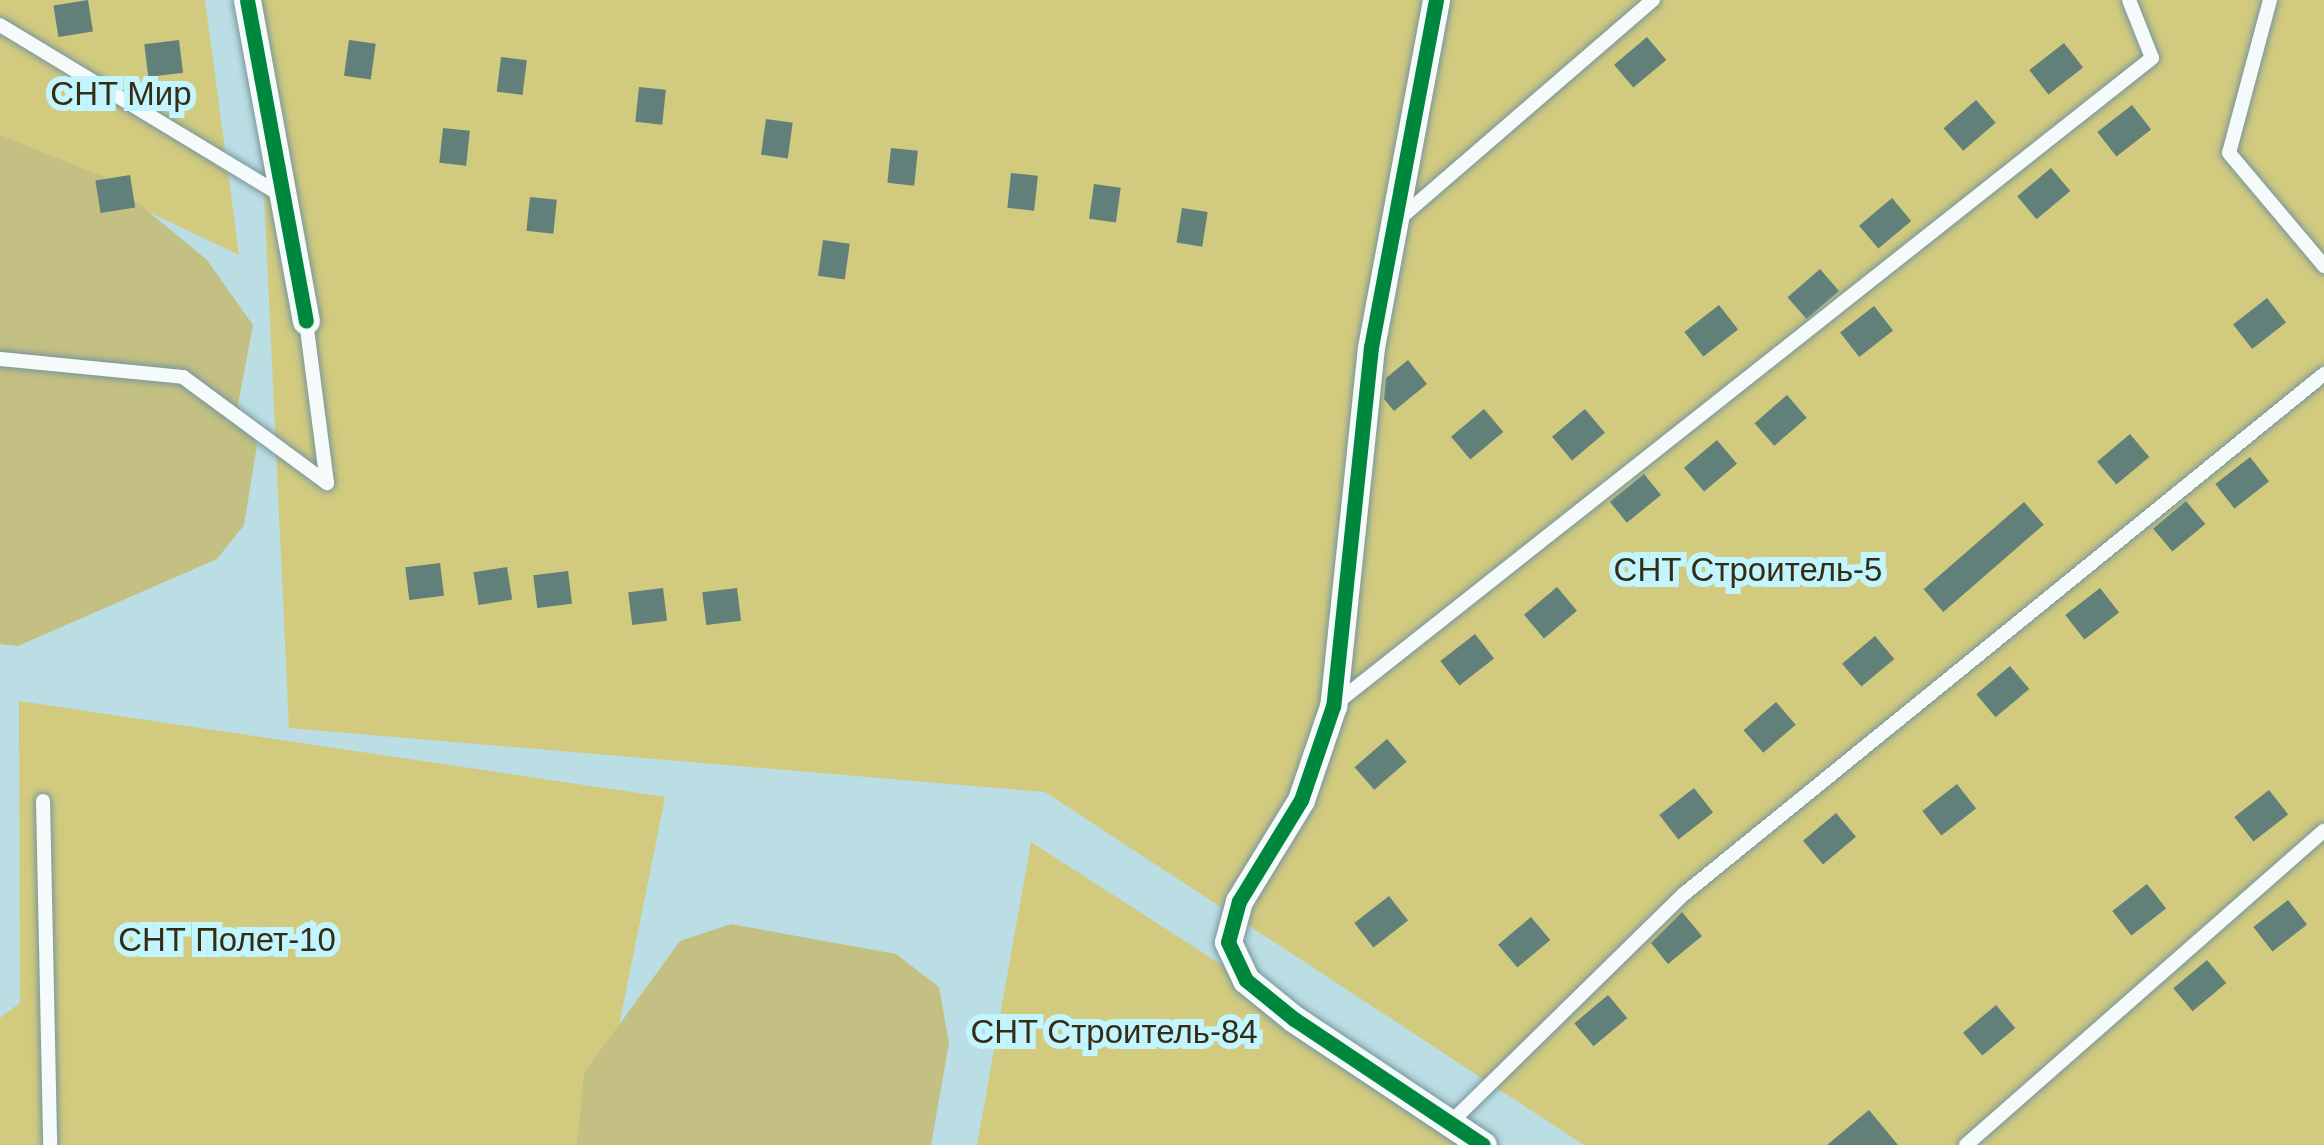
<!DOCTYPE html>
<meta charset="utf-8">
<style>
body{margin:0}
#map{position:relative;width:2324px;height:1145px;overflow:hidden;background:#badee4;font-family:Helvetica,sans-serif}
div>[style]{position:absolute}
.green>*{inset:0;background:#d1ca7f}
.forest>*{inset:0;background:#c4c083}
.building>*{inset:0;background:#61807a;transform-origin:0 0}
.roads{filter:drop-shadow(0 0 3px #78959a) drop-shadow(0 0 3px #78959a)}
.lane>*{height:14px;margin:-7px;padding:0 7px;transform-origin:7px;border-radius:7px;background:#f5fafb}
.street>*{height:27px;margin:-13.5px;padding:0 13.5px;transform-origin:13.5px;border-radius:13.5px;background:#f5fafb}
.cycleway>*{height:15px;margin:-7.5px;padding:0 7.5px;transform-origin:7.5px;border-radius:7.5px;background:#00873e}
span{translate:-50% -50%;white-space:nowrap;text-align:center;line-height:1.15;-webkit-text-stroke:12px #c2f5fe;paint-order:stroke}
.park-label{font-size:33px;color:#342c14}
</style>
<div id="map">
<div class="green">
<div style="clip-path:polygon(0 0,205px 0,239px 255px,0 141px)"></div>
<div style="clip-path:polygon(255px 0,2324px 0,2324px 1145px,1584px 1145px,1045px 792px,289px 728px)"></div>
<div style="clip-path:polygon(19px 701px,665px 797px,595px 1145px,0 1145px,0 1018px,20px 1003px)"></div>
<div style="clip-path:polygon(1031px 842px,1501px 1145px,977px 1145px)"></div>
</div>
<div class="forest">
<div style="clip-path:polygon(0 135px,109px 179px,207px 260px,253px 325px,238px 405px,257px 445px,244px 525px,217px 559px,18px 646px,0 644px)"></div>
<div style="clip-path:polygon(731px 924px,896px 954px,939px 987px,949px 1043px,931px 1145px,577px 1145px,584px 1073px,680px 941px)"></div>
</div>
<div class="building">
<div style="left:88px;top:0;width:32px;height:35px;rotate:81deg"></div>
<div style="left:1647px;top:37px;width:30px;height:43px;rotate:50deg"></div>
<div style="left:179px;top:40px;width:33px;height:35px;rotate:83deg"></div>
<div style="left:349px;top:40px;width:27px;height:36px;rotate:8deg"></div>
<div style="left:2064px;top:43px;width:31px;height:44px;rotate:52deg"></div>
<div style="left:501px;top:57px;width:26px;height:35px;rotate:7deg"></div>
<div style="left:639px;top:87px;width:27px;height:35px;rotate:6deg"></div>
<div style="left:1976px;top:100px;width:30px;height:43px;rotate:49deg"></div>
<div style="left:2132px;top:105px;width:31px;height:44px;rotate:52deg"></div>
<div style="left:766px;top:119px;width:27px;height:36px;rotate:8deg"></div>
<div style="left:443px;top:128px;width:27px;height:35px;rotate:6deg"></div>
<div style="left:891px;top:148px;width:27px;height:35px;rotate:6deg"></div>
<div style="left:2051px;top:168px;width:30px;height:44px;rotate:50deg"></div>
<div style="left:1011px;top:173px;width:27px;height:35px;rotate:6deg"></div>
<div style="left:130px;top:175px;width:33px;height:35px;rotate:81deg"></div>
<div style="left:1094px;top:184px;width:27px;height:35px;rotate:8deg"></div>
<div style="left:530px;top:197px;width:27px;height:34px;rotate:6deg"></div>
<div style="left:1892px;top:198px;width:30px;height:43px;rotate:50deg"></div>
<div style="left:1182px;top:208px;width:26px;height:35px;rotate:9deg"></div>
<div style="left:823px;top:240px;width:27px;height:36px;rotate:8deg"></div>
<div style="left:1820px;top:269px;width:29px;height:43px;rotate:49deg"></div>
<div style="left:2267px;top:298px;width:31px;height:43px;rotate:52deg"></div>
<div style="left:1719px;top:305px;width:31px;height:44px;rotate:52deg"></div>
<div style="left:1874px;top:306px;width:31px;height:43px;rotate:52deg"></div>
<div style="clip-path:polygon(1408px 360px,1427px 384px,1394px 411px,1384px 399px,1386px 378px)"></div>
<div style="left:1787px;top:395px;width:30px;height:43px;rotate:49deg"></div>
<div style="left:1484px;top:409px;width:30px;height:43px;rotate:50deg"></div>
<div style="left:1585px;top:409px;width:31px;height:43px;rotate:50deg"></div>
<div style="left:2130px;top:434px;width:30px;height:43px;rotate:50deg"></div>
<div style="left:1717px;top:440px;width:31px;height:43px;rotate:50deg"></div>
<div style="left:2250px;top:457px;width:31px;height:44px;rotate:52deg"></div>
<div style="left:1644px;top:474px;width:27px;height:44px;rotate:51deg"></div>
<div style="left:2186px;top:501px;width:30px;height:43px;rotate:50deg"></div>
<div style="left:2024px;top:502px;width:30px;height:133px;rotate:49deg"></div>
<div style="left:440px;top:563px;width:33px;height:35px;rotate:83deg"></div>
<div style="left:507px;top:567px;width:33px;height:34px;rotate:81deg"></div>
<div style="left:568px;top:571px;width:33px;height:35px;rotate:83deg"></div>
<div style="left:1557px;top:587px;width:31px;height:43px;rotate:50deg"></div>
<div style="left:663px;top:588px;width:33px;height:35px;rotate:83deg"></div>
<div style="left:737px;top:588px;width:33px;height:35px;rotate:83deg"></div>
<div style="left:2100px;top:588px;width:31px;height:44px;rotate:52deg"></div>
<div style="left:1475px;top:634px;width:31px;height:44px;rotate:52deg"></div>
<div style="left:1875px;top:636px;width:30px;height:43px;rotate:50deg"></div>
<div style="left:2010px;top:666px;width:30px;height:44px;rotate:50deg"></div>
<div style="left:1776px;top:702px;width:30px;height:43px;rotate:49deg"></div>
<div style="left:1387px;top:739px;width:30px;height:43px;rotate:49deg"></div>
<div style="left:1957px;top:784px;width:31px;height:44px;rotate:52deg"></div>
<div style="left:1694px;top:788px;width:31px;height:44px;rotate:52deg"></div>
<div style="left:2269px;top:790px;width:31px;height:44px;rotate:52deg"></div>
<div style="left:1836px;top:813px;width:31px;height:43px;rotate:50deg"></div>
<div style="left:2147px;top:884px;width:31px;height:44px;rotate:52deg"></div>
<div style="left:1389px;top:896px;width:31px;height:44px;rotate:52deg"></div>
<div style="left:2288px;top:900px;width:31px;height:44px;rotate:52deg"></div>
<div style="clip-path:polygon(1682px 912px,1702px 936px,1668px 964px,1651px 943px)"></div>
<div style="left:1531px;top:917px;width:30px;height:43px;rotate:50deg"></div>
<div style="left:2207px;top:960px;width:30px;height:44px;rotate:50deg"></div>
<div style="left:1608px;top:995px;width:30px;height:44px;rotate:50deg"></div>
<div style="left:1996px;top:1005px;width:30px;height:43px;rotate:50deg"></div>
<div style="clip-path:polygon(1869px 1110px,1898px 1145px,1827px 1145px)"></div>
</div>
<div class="roads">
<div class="lane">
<div style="left:2270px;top:0;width:158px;rotate:105deg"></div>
<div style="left:2229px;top:153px;width:148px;rotate:49.9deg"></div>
<div style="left:0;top:25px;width:330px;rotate:31.2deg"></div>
<div style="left:1398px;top:220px;width:337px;rotate:-40.8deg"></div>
<div style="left:0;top:359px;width:184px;rotate:5.6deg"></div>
<div style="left:183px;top:377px;width:179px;rotate:36.4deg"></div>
<div style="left:327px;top:483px;width:163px;rotate:-97.4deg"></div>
<div style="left:1334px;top:705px;width:1043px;rotate:-38.34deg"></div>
<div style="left:2152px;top:58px;width:62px;rotate:-111.6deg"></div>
<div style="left:43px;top:801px;width:344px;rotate:88.8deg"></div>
<div style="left:1450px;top:1123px;width:327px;rotate:-44.4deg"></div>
<div style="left:1684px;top:894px;width:825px;rotate:-39.09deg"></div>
<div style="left:1966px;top:1145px;width:476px;rotate:-41.3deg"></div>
</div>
<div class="street">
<div style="left:247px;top:0;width:326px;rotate:79.6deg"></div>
<div style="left:1436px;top:0;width:353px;rotate:100.6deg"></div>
<div style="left:1371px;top:347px;width:361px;rotate:96deg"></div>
<div style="left:1333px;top:706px;width:99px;rotate:108.8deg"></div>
<div style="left:1301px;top:800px;width:119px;rotate:121.5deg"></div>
<div style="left:1239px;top:901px;width:42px;rotate:105deg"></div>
<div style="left:1228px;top:942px;width:42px;rotate:64.7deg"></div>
<div style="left:1246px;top:980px;width:62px;rotate:39.1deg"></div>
<div style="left:1294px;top:1019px;width:227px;rotate:33.7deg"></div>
</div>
</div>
<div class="cycleway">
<div style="left:247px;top:0;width:326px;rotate:79.6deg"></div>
<div style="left:1436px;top:0;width:353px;rotate:100.6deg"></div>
<div style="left:1371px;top:347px;width:361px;rotate:96deg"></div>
<div style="left:1333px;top:706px;width:99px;rotate:108.8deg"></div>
<div style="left:1301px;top:800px;width:119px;rotate:121.5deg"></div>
<div style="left:1239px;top:901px;width:42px;rotate:105deg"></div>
<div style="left:1228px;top:942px;width:42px;rotate:64.7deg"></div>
<div style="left:1246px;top:980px;width:62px;rotate:39.1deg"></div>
<div style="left:1294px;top:1019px;width:227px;rotate:33.7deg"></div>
</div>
<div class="park-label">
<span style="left:121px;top:94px">СНТ Мир</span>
<span style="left:1748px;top:570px">СНТ Строитель-5</span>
<span style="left:227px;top:940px">СНТ Полет-10</span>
<span style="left:1114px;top:1032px">СНТ Строитель-84</span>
</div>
</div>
